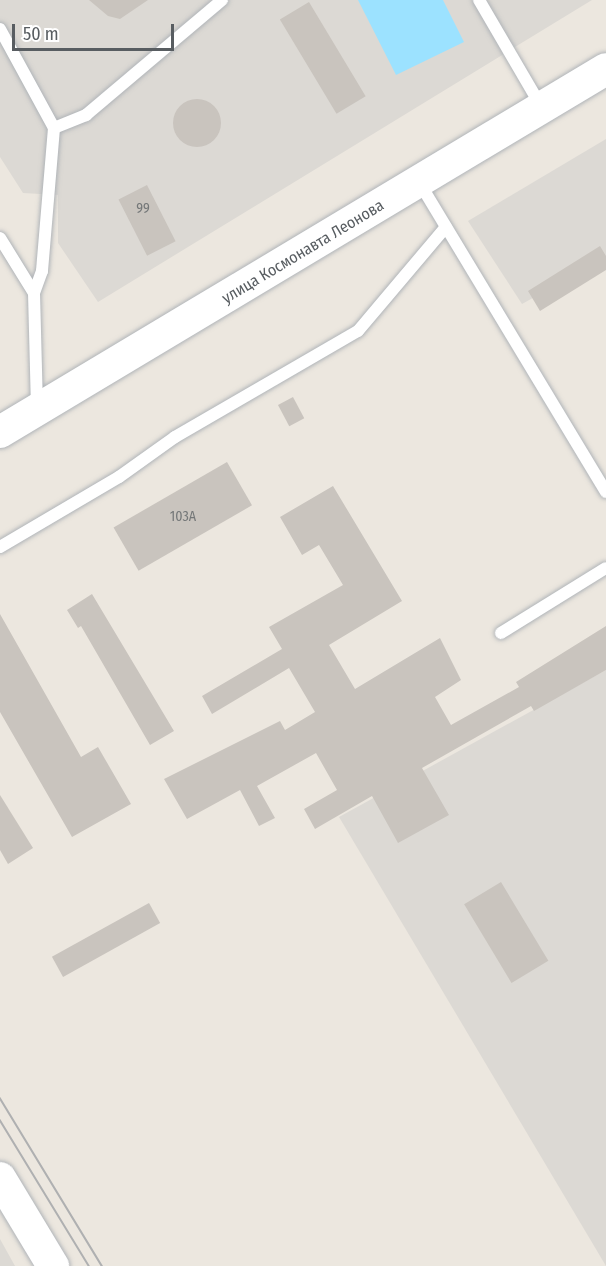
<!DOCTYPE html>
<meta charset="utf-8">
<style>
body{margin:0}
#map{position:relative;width:606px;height:1266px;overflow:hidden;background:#ece7df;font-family:"Fira Sans Condensed",sans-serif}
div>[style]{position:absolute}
.industrial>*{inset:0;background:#dcd9d4}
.water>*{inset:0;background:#9ce2ff}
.building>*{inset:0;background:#c9c4be;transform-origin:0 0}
.round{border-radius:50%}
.roads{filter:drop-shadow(0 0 2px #b0b4b8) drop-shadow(0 0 2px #b0b4b8)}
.service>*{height:12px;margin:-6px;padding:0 6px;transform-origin:6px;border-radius:6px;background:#fff}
.tertiary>*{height:32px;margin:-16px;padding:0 16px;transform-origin:16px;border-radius:16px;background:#fff}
.tram>*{height:1.5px;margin:-0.75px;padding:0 0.75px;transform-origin:0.75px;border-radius:0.75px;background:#afb0b1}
span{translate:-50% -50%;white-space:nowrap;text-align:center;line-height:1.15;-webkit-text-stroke:4.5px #fff;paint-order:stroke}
.number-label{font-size:14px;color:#747778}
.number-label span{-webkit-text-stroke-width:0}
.street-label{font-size:16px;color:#585d61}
.scale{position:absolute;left:12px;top:24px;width:162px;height:27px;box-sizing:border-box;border:3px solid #585d61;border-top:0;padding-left:8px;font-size:18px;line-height:21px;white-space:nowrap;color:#585d61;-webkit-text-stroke:4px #fff;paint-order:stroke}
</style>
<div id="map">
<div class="industrial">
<div style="clip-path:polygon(0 0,592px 0,98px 302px,58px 243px,58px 195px,23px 193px,0 157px)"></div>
<div style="clip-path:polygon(606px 139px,606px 257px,522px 304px,468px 221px)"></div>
<div style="clip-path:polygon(606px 670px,606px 1266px,339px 817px)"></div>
<div style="clip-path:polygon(0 1239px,15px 1266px,0 1266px)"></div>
</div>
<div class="water">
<div style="clip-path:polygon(358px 0,443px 0,464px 42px,396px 75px)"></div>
</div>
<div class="building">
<div style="clip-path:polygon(89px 0,148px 0,120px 19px,108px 16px)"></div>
<div style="left:309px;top:2px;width:110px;height:34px;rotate:59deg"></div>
<div class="round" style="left:173px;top:99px;width:48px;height:48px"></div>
<div style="left:147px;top:185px;width:63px;height:32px;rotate:63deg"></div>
<div style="clip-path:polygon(600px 246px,606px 256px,606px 270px,540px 311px,528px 291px)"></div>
<div style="left:293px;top:397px;width:24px;height:17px;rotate:62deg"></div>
<div style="left:227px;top:462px;width:50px;height:131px;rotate:60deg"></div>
<div style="clip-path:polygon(333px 486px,402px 601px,329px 645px,355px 689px,440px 638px,461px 680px,435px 697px,451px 725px,519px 687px,516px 682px,606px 626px,606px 670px,534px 711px,531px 706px,422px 768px,449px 815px,398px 843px,372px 796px,315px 829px,304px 809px,337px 790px,316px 753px,257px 786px,275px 818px,259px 826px,240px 790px,187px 819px,164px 779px,280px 721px,285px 730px,315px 712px,289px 668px,212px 714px,202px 696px,282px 649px,269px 627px,343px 585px,319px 545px,302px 555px,280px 517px)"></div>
<div style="clip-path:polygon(92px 594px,174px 731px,150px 745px,81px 626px,78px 628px,67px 610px)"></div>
<div style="clip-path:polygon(0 614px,81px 757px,98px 747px,131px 804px,72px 837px,0 712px)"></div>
<div style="clip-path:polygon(0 795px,33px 848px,8px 864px,0 850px)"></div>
<div style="left:501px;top:882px;width:92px;height:43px;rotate:59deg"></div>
<div style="left:149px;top:903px;width:23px;height:111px;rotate:61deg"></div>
</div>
<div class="roads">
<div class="service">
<div style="left:479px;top:0;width:125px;rotate:59.7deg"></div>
<div style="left:0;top:29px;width:113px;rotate:61.4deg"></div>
<div style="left:54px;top:128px;width:144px;rotate:94.8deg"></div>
<div style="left:42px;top:271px;width:23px;rotate:110deg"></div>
<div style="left:54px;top:128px;width:35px;rotate:-22deg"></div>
<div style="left:86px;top:115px;width:178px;rotate:-40.2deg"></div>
<div style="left:419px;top:182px;width:362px;rotate:58.9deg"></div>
<div style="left:0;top:238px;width:65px;rotate:58.3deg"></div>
<div style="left:34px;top:293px;width:115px;rotate:88.5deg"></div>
<div style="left:0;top:547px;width:138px;rotate:-30.5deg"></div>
<div style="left:119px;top:477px;width:69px;rotate:-35.5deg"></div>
<div style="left:175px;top:437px;width:211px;rotate:-30.1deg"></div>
<div style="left:358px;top:331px;width:136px;rotate:-49.8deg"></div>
<div style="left:501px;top:633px;width:123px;rotate:-31.8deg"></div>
</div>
<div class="tertiary">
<div style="left:0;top:432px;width:706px;rotate:-30.92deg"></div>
<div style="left:0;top:1178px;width:103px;rotate:58.9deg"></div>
</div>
</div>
<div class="tram">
<div style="left:0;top:1098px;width:197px;rotate:58.7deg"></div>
<div style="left:0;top:1120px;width:171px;rotate:58.6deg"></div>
</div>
<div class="number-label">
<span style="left:143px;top:209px">99</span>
<span style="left:183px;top:517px">103А</span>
</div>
<div class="street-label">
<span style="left:303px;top:252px;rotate:-31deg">улица Космонавта Леонова</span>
</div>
<div class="scale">50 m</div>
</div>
